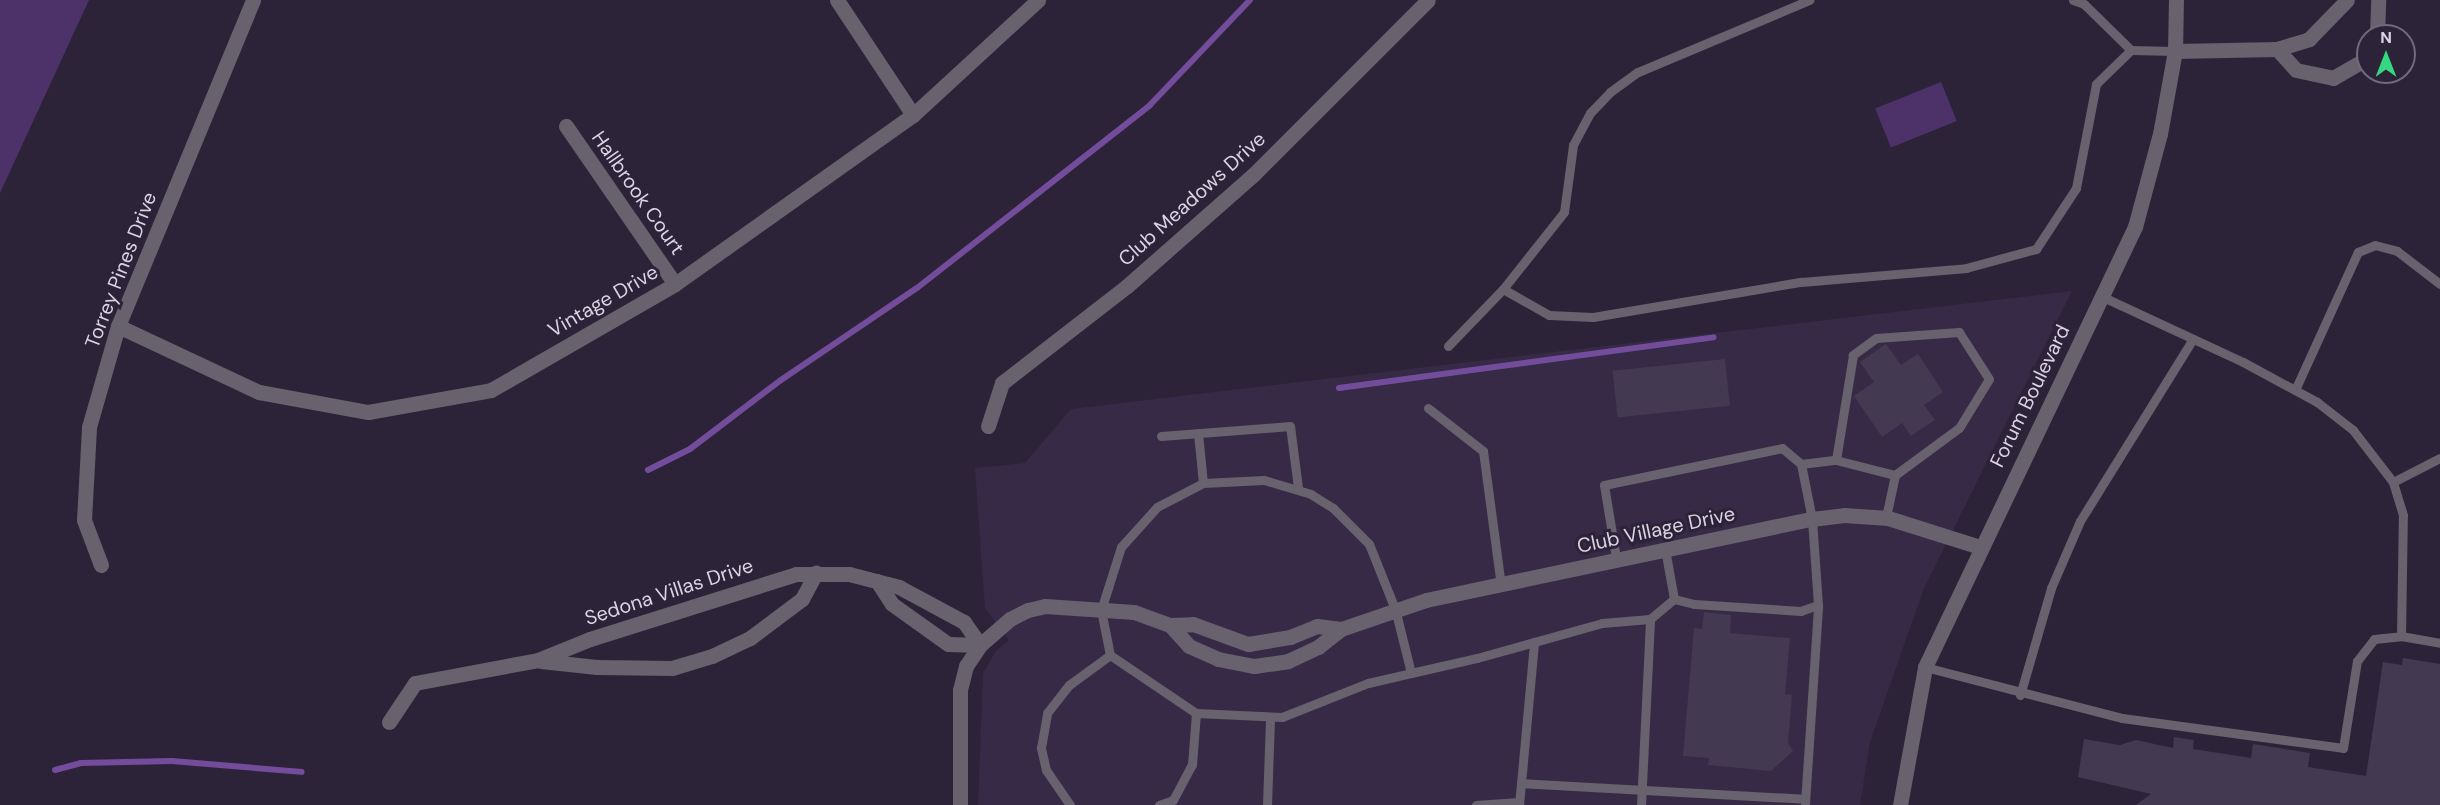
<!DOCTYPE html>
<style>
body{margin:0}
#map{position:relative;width:2440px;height:805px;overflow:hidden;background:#2d2339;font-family:"DM Sans",sans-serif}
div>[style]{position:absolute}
.built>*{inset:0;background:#372a46}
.green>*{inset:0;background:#4d326a;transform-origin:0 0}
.stream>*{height:6px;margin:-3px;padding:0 3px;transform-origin:3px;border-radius:3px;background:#734d9c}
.building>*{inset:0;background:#433950;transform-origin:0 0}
.service>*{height:9px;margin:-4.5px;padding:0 4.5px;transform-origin:4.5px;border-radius:4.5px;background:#67626d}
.minor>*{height:15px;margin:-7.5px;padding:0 7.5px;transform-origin:7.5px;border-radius:7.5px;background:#67626d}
.tertiary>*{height:15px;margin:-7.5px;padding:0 7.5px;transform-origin:7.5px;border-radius:7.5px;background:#67626d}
span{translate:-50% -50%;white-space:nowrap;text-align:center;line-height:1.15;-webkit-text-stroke:6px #2d2339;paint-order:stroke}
.street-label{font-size:20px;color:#d9d3e2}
.north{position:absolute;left:2356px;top:24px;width:60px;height:60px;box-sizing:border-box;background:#2d2339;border:2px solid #72697d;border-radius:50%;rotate:0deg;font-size:16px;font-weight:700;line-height:24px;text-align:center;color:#d9d3e2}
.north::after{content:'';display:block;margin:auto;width:21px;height:27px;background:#35d881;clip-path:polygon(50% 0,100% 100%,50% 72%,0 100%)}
</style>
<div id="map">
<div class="built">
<div style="clip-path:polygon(2072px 291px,1924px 588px,1870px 742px,1860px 805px,978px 805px,983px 674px,995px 652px,1009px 640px,985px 608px,975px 468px,1025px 463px,1071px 409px)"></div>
</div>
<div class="green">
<div style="clip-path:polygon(0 0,89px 0,0 193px)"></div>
<div style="left:1941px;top:82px;width:42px;height:71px;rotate:68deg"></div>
</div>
<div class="stream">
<div style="left:1339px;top:388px;width:378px;rotate:-7.7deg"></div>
<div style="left:648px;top:470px;width:47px;rotate:-26.6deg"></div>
<div style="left:690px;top:449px;width:114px;rotate:-37.2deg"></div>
<div style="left:781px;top:380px;width:164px;rotate:-34.1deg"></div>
<div style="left:917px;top:288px;width:296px;rotate:-38.1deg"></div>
<div style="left:1150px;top:105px;width:145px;rotate:-46.4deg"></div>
<div style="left:55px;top:770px;width:27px;rotate:-15deg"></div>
<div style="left:81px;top:763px;width:91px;rotate:-1.3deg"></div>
<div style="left:172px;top:761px;width:130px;rotate:4.8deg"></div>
</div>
<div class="building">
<div style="clip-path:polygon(1886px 344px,1901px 365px,1918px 354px,1943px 392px,1924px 405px,1935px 420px,1911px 436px,1902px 423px,1882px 437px,1854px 396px,1874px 382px,1860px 362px)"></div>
<div style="left:1725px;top:359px;width:47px;height:113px;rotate:84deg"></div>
<div style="clip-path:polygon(1704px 612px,1731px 615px,1730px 633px,1790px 638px,1785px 694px,1792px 695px,1788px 743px,1793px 751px,1771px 771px,1708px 765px,1709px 758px,1683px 756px,1694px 628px,1702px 629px)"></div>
<div style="clip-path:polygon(2403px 658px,2440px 664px,2440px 805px,2136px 805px,2151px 794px,2078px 777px,2084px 739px,2120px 745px,2136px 740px,2173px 748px,2174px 737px,2194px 740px,2193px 749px,2251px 758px,2253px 744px,2310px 753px,2308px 767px,2366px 776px,2383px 662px,2402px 665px)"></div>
</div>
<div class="service">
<div style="left:2073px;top:0;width:12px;rotate:20deg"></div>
<div style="left:2084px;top:4px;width:66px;rotate:44.4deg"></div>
<div style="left:1503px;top:289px;width:53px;rotate:29.5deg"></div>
<div style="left:1549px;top:315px;width:44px;rotate:2.6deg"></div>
<div style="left:1593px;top:317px;width:211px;rotate:-9.6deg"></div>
<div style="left:1801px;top:282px;width:166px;rotate:-4.8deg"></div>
<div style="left:1966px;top:268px;width:73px;rotate:-15.2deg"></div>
<div style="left:2036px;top:249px;width:73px;rotate:-56.7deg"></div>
<div style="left:2076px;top:188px;width:106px;rotate:-79.1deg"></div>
<div style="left:2096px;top:84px;width:49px;rotate:-44.2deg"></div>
<div style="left:2131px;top:50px;width:44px;rotate:1.3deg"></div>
<div style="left:1448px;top:346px;width:79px;rotate:-46deg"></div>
<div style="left:1503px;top:289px;width:98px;rotate:-51.6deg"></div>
<div style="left:1564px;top:212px;width:68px;rotate:-82.3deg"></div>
<div style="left:1573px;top:145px;width:36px;rotate:-62deg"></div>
<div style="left:1590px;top:113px;width:29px;rotate:-46deg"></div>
<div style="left:1610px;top:92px;width:34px;rotate:-36deg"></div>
<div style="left:1638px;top:72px;width:186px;rotate:-22.8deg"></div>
<div style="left:2295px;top:390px;width:152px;rotate:-65.5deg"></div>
<div style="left:2358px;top:252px;width:18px;rotate:-22deg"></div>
<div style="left:2375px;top:245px;width:23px;rotate:15deg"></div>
<div style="left:2397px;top:251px;width:54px;rotate:37.5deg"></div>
<div style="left:1428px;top:408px;width:70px;rotate:38deg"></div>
<div style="left:1483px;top:451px;width:136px;rotate:82.4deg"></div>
<div style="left:1198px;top:433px;width:50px;rotate:84.3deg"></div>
<div style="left:1161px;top:436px;width:129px;rotate:-4.4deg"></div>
<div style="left:1290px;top:426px;width:63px;rotate:82.6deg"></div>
<div style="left:1801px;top:464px;width:35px;rotate:-7deg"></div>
<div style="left:2393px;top:482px;width:53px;rotate:-27.1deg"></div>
<div style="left:1886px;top:517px;width:43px;rotate:-77.9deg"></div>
<div style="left:1895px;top:475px;width:79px;rotate:-36.3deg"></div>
<div style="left:1959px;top:428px;width:57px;rotate:-58.5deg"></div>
<div style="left:1989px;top:379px;width:56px;rotate:-122.6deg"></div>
<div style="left:1959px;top:332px;width:83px;rotate:175.9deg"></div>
<div style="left:1876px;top:338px;width:29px;rotate:144deg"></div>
<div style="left:1853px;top:355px;width:106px;rotate:99.2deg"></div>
<div style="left:1836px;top:460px;width:61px;rotate:14.3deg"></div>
<div style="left:1616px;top:558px;width:74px;rotate:-99.3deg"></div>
<div style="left:1604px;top:485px;width:182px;rotate:-11.7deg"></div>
<div style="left:1782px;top:448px;width:25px;rotate:40deg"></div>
<div style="left:1801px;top:464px;width:56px;rotate:78.7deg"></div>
<div style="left:1812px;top:519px;width:86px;rotate:86deg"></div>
<div style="left:1818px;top:605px;width:18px;rotate:161deg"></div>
<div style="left:1801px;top:611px;width:107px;rotate:-176.3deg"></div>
<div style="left:1694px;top:604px;width:21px;rotate:-166deg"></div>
<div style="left:1674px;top:599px;width:51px;rotate:-100.2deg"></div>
<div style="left:2401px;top:636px;width:40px;rotate:10deg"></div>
<div style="left:1925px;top:667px;width:203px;rotate:14.5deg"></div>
<div style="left:2122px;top:718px;width:223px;rotate:7.7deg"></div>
<div style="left:2343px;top:748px;width:88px;rotate:-80.9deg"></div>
<div style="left:2357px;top:661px;width:28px;rotate:-52deg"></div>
<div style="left:2374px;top:639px;width:27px;rotate:-6deg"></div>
<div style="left:2401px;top:636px;width:121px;rotate:-89.1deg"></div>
<div style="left:2403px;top:515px;width:34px;rotate:-107deg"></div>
<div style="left:2393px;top:482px;width:66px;rotate:-127.6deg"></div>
<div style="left:2353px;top:430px;width:46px;rotate:-142.1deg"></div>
<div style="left:2317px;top:402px;width:84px;rotate:-151.6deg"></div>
<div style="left:2243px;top:362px;width:154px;rotate:-155.1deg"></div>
<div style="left:1411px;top:673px;width:66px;rotate:-104deg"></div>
<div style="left:1395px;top:609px;width:70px;rotate:-111.8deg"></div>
<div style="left:1369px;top:544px;width:51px;rotate:-135deg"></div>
<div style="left:1333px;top:508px;width:26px;rotate:-148deg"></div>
<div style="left:1311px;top:494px;width:49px;rotate:-163.4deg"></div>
<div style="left:1264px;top:480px;width:61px;rotate:177.2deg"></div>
<div style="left:1203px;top:483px;width:52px;rotate:152.4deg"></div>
<div style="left:1157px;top:507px;width:54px;rotate:132deg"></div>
<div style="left:1121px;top:547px;width:66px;rotate:107.6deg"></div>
<div style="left:1101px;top:610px;width:46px;rotate:78.7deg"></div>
<div style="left:1110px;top:655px;width:104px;rotate:34deg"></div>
<div style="left:1196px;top:713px;width:86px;rotate:2.7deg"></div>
<div style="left:1282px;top:717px;width:92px;rotate:-21.6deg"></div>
<div style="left:1368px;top:683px;width:44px;rotate:-13.1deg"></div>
<div style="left:1411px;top:673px;width:68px;rotate:-12.8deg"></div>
<div style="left:1477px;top:658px;width:130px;rotate:-15.6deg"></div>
<div style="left:1602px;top:623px;width:48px;rotate:-4.8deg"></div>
<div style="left:1650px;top:619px;width:31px;rotate:-40deg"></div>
<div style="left:2020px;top:695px;width:111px;rotate:-73.8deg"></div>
<div style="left:2051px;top:588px;width:73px;rotate:-66.6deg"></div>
<div style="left:2080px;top:521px;width:214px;rotate:-58.2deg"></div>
<div style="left:1521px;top:783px;width:284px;rotate:3.2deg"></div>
<div style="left:1805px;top:803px;width:198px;rotate:-86.2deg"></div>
<div style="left:1070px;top:805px;width:42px;rotate:-124.4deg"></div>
<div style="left:1046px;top:770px;width:23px;rotate:-103deg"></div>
<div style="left:1041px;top:748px;width:36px;rotate:-80deg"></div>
<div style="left:1047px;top:713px;width:36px;rotate:-52deg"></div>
<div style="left:1069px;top:685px;width:51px;rotate:-36.2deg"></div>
<div style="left:1159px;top:805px;width:15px;rotate:-20deg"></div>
<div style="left:1173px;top:800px;width:40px;rotate:-62deg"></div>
<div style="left:1192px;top:765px;width:52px;rotate:-85.6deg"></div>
<div style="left:1267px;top:805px;width:88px;rotate:-88deg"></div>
<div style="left:1476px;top:805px;width:43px;rotate:-4deg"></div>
<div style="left:1519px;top:805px;width:164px;rotate:-84.7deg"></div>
<div style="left:1641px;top:805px;width:186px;rotate:-87.2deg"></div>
</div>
<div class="minor">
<div style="left:837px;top:0;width:138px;rotate:56.5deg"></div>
<div style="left:2377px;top:36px;width:36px;rotate:-88deg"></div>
<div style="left:2277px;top:49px;width:28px;rotate:48deg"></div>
<div style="left:2296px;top:70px;width:38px;rotate:12deg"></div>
<div style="left:2333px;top:78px;width:32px;rotate:-30deg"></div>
<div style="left:2361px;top:62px;width:12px;rotate:-55deg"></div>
<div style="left:2175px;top:51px;width:102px;rotate:-1.1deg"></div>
<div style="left:2277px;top:49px;width:34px;rotate:-17deg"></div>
<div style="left:2309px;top:39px;width:54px;rotate:-45.7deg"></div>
<div style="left:566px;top:126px;width:192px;rotate:55.4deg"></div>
<div style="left:118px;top:326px;width:156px;rotate:25.1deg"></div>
<div style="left:259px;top:392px;width:111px;rotate:10.4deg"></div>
<div style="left:368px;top:412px;width:125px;rotate:-10.1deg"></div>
<div style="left:491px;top:390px;width:212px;rotate:-29.9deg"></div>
<div style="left:675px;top:284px;width:292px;rotate:-35.4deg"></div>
<div style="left:913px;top:115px;width:170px;rotate:-42.6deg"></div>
<div style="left:988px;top:426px;width:45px;rotate:-72deg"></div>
<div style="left:1002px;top:383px;width:158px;rotate:-37.8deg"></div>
<div style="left:1127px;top:286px;width:168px;rotate:-41.4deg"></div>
<div style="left:1253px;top:175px;width:247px;rotate:-45deg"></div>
<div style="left:101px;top:565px;width:48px;rotate:-110.7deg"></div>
<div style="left:84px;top:520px;width:93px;rotate:-86.9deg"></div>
<div style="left:89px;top:427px;width:105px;rotate:-74deg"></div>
<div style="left:118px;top:326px;width:353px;rotate:-67.5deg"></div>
<div style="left:877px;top:581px;width:27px;rotate:57deg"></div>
<div style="left:892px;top:604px;width:69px;rotate:35.5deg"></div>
<div style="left:948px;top:644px;width:32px;rotate:2deg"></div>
<div style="left:1170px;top:625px;width:28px;rotate:48deg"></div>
<div style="left:1189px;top:646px;width:32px;rotate:24deg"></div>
<div style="left:1218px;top:659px;width:37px;rotate:11deg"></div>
<div style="left:1254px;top:666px;width:34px;rotate:-8deg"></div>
<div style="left:1288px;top:661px;width:33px;rotate:-25deg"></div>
<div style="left:1318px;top:647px;width:29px;rotate:-38deg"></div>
<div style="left:1341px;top:629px;width:90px;rotate:-18.8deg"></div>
<div style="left:1426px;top:600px;width:394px;rotate:-11.9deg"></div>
<div style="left:1812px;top:519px;width:32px;rotate:-7deg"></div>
<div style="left:1844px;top:515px;width:44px;rotate:3.9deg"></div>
<div style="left:1888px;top:518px;width:96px;rotate:17.5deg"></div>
<div style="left:541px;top:661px;width:56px;rotate:6.1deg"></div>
<div style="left:597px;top:667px;width:75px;rotate:0.8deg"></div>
<div style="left:672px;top:668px;width:42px;rotate:-16.7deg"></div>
<div style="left:712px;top:656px;width:42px;rotate:-25.3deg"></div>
<div style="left:750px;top:638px;width:65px;rotate:-36.9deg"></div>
<div style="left:802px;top:599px;width:30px;rotate:-62deg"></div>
<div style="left:389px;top:722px;width:47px;rotate:-56.3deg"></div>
<div style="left:415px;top:683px;width:125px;rotate:-10.6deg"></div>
<div style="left:538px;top:660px;width:56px;rotate:-22deg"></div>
<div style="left:590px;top:639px;width:216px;rotate:-17.5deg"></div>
<div style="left:796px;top:574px;width:53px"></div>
<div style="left:849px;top:574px;width:52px;rotate:14.6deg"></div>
<div style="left:899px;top:587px;width:74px;rotate:28.3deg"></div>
<div style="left:964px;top:622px;width:28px;rotate:55deg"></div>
<div style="left:960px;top:805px;width:115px;rotate:-90deg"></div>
<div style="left:960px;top:690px;width:25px;rotate:-76deg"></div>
<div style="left:966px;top:666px;width:25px;rotate:-56deg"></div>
<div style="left:980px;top:645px;width:40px;rotate:-41deg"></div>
<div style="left:1010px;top:619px;width:20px;rotate:-27deg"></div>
<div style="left:1028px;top:610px;width:17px;rotate:-13deg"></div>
<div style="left:1045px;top:606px;width:89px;rotate:3.9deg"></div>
<div style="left:1134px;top:612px;width:38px;rotate:20deg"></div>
<div style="left:1170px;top:625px;width:23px;rotate:-2deg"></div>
<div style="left:1193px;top:624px;width:59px;rotate:20deg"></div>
<div style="left:1248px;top:644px;width:43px;rotate:-9.5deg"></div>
<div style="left:1290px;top:637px;width:29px;rotate:-22deg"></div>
<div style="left:1317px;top:626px;width:24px;rotate:7deg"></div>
</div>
<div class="tertiary">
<div style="left:1900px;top:805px;width:140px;rotate:-79.7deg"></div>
<div style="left:1925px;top:667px;width:488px;rotate:-64.5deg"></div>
<div style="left:2135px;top:227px;width:96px;rotate:-75deg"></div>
<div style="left:2160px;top:134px;width:84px;rotate:-79.8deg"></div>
<div style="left:2175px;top:51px;width:51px;rotate:-88.9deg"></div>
</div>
<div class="street-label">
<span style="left:638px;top:193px;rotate:55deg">Hallbrook Court</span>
<span style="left:1192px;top:199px;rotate:-42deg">Club Meadows Drive</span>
<span style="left:121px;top:270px;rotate:-69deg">Torrey Pines Drive</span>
<span style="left:603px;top:301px;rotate:-30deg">Vintage Drive</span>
<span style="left:2030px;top:396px;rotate:-64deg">Forum Boulevard</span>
<span style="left:1656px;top:530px;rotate:-12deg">Club Village Drive</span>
<span style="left:669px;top:592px;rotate:-18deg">Sedona Villas Drive</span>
</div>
<div class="north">N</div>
</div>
